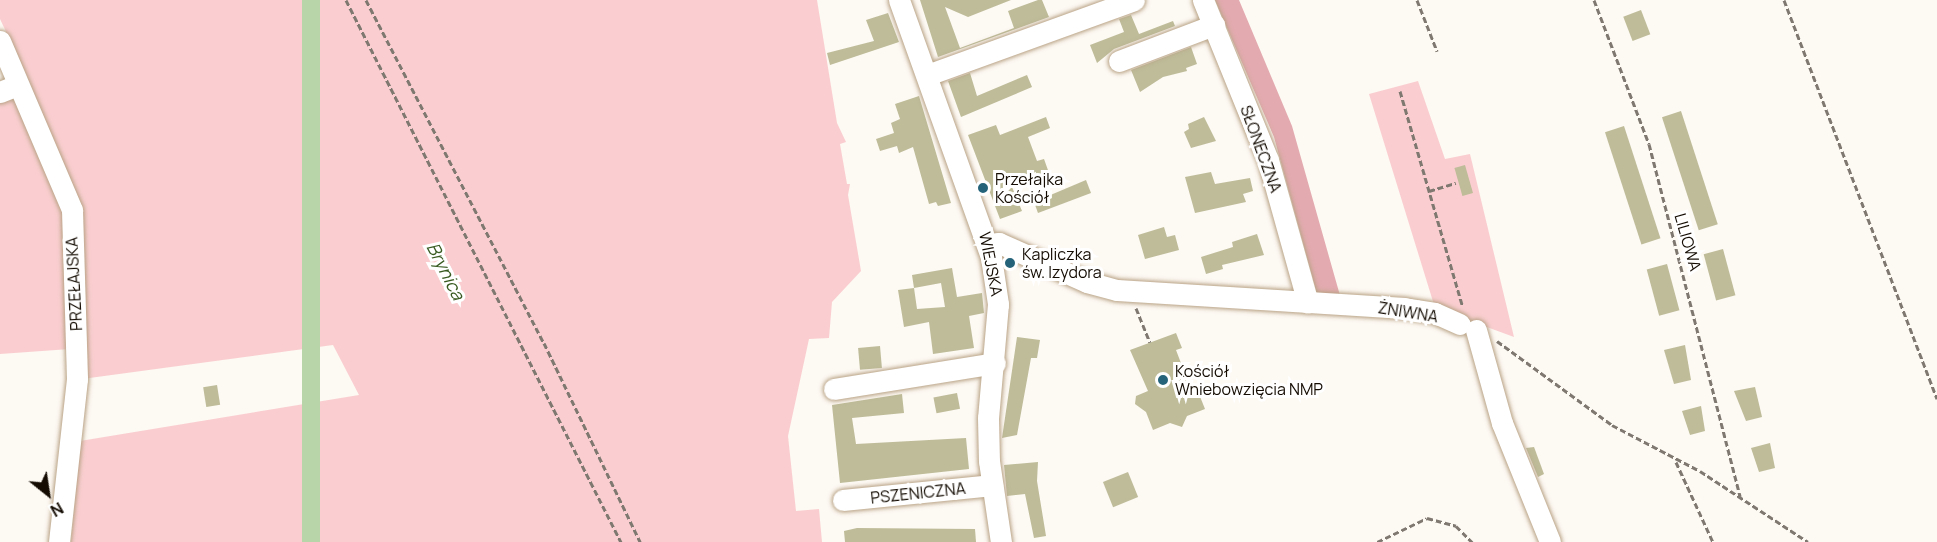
<!DOCTYPE html>
<meta charset="utf-8">
<style>
body{margin:0}
#map{position:relative;width:1937px;height:542px;overflow:hidden;background:#fdf9f3;font-family:Manrope,sans-serif}
div>[style]{position:absolute}
.green>*{inset:0;background:#faced0}
.forest>*{inset:0;background:#e3abaf}
.water>*{inset:0;background:#b8d4a9;transform-origin:0 0}
.building>*{inset:0;background:#bebc99;transform-origin:0 0}
.path>*{height:3px;margin-top:-1.5px;transform-origin:0;background:repeating-linear-gradient(90deg,#7e7870 0 6px,transparent 0 9px)}
.roads{filter:drop-shadow(0 0 2px #b9a386) drop-shadow(0 0 2px #b9a386)}
.minor>*{height:21px;margin:-10.5px;padding:0 10.5px;transform-origin:10.5px;border-radius:10.5px;background:#fff}
.dots>*{width:16px;height:16px;translate:-50% -50%;box-sizing:border-box;border:3px solid #fff;border-radius:50%}
span{translate:-50% -50%;white-space:nowrap;text-align:center;line-height:1.15;-webkit-text-stroke:6px #fff;paint-order:stroke}
.street-label{font-size:16px;color:#140c03}
.poi-label{font-size:16px;color:#140c03}
.left{translate:0 -50%;text-align:left}
.water-label{font-size:18px;color:#395b21;font-style:italic}
.north{position:absolute;left:18px;top:464px;width:60px;height:60px;-webkit-text-stroke:4px #fff;paint-order:stroke;rotate:150deg;font-size:16px;font-weight:700;line-height:24px;text-align:center;color:#140c03}
.north::after{content:'';display:block;margin:auto;width:21px;height:27px;background:#140c03;clip-path:polygon(50% 0,100% 100%,50% 72%,0 100%)}
</style>
<div id="map">
<div class="green">
<div style="clip-path:polygon(0 0,817px 0,837px 123px,846px 142px,840px 144px,847px 184px,850px 184px,848px 195px,861px 271px,832px 302px,829px 338px,809px 339px,788px 436px,796px 511px,819px 509px,822px 542px,71px 542px,80px 441px,359px 395px,333px 345px,82px 379px,84px 348px,0 354px,0 83px,27px 76px,0 19px)"></div>
<div style="clip-path:polygon(1418px 81px,1445px 159px,1470px 154px,1514px 337px,1435px 308px,1369px 94px)"></div>
</div>
<div class="forest">
<div style="clip-path:polygon(1215px 0,1239px 0,1292px 126px,1341px 299px,1317px 294px,1274px 137px)"></div>
</div>
<div class="water">
<div style="left:302px;top:0;width:18px;height:609px"></div>
</div>
<div class="building">
<div style="clip-path:polygon(920px 0,1011px 0,968px 17px,945px 7px,960px 48px,1014px 28px,1008px 11px,1038px 0,1042px 0,1049px 17px,938px 57px)"></div>
<div style="left:1641px;top:10px;width:26px;height:19px;rotate:69deg"></div>
<div style="clip-path:polygon(888px 13px,899px 42px,830px 65px,827px 53px,874px 41px,866px 20px)"></div>
<div style="clip-path:polygon(1131px 15px,1139px 34px,1173px 21px,1175px 26px,1114px 49px,1097px 63px,1090px 45px,1124px 32px,1119px 19px)"></div>
<div style="clip-path:polygon(1191px 47px,1197px 64px,1186px 68px,1187px 71px,1163px 77px,1140px 92px,1131px 70px)"></div>
<div style="clip-path:polygon(970px 73px,977px 96px,1027px 75px,1032px 87px,961px 117px,948px 81px)"></div>
<div style="clip-path:polygon(919px 96px,951px 203px,938px 206px,936px 202px,929px 204px,913px 147px,899px 153px,897px 146px,880px 151px,876px 139px,894px 133px,891px 123px,900px 119px,895px 104px)"></div>
<div style="left:1681px;top:111px;width:119px;height:20px;rotate:72deg"></div>
<div style="clip-path:polygon(1046px 117px,1050px 128px,1028px 137px,1037px 161px,1044px 159px,1049px 173px,1012px 187px,1022px 211px,1000px 219px,968px 135px,996px 125px,1000px 135px)"></div>
<div style="clip-path:polygon(1204px 117px,1216px 141px,1191px 148px,1184px 132px,1189px 129px,1188px 124px)"></div>
<div style="left:1624px;top:126px;width:118px;height:20px;rotate:72deg"></div>
<div style="left:1465px;top:165px;width:29px;height:11px;rotate:74deg"></div>
<div style="clip-path:polygon(1211px 172px,1215px 184px,1250px 178px,1253px 191px,1243px 194px,1246px 202px,1195px 213px,1185px 177px)"></div>
<div style="clip-path:polygon(1086px 180px,1091px 193px,1038px 213px,1034px 202px)"></div>
<div style="clip-path:polygon(1164px 227px,1167px 237px,1175px 235px,1179px 250px,1145px 259px,1138px 235px)"></div>
<div style="clip-path:polygon(1257px 234px,1264px 255px,1222px 265px,1223px 269px,1206px 274px,1201px 257px,1233px 247px,1232px 242px)"></div>
<div style="left:1723px;top:249px;width:48px;height:20px;rotate:75deg"></div>
<div style="left:1667px;top:264px;width:48px;height:21px;rotate:75deg"></div>
<div style="clip-path:polygon(952px 268px,957px 297px,982px 293px,984px 313px,969px 316px,974px 348px,933px 354px,929px 322px,904px 327px,898px 290px,914px 288px,917px 309px,945px 307px,941px 283px,914px 288px,912px 275px)"></div>
<div style="clip-path:polygon(1176px 333px,1182px 348px,1176px 350px,1190px 387px,1195px 384px,1205px 409px,1187px 416px,1182px 427px,1170px 423px,1153px 430px,1146px 412px,1135px 404px,1136px 396px,1148px 391px,1130px 350px)"></div>
<div style="clip-path:polygon(1017px 337px,1040px 340px,1037px 358px,1031px 358px,1017px 435px,1002px 438px)"></div>
<div style="clip-path:polygon(1685px 345px,1691px 380px,1674px 384px,1664px 350px)"></div>
<div style="left:880px;top:346px;width:22px;height:22px;rotate:85deg"></div>
<div style="left:217px;top:385px;width:20px;height:14px;rotate:81deg"></div>
<div style="clip-path:polygon(1755px 387px,1762px 417px,1746px 421px,1734px 391px)"></div>
<div style="left:957px;top:393px;width:16px;height:24px;rotate:79deg"></div>
<div style="clip-path:polygon(902px 394px,904px 413px,852px 418px,856px 444px,966px 438px,969px 469px,840px 483px,832px 405px)"></div>
<div style="clip-path:polygon(1701px 406px,1705px 431px,1690px 435px,1682px 411px)"></div>
<div style="clip-path:polygon(1770px 443px,1775px 468px,1759px 472px,1751px 448px)"></div>
<div style="clip-path:polygon(1534px 447px,1544px 474px,1538px 477px,1526px 448px)"></div>
<div style="clip-path:polygon(1038px 462px,1037px 481px,1046px 536px,1034px 538px,1025px 494px,1007px 496px,1004px 465px)"></div>
<div style="left:1128px;top:472px;width:27px;height:27px;rotate:68deg"></div>
<div style="clip-path:polygon(857px 528px,975px 529px,976px 542px,845px 542px,844px 531px)"></div>
</div>
<div class="path">
<div style="left:346px;top:0;width:608px;rotate:63.1deg"></div>
<div style="left:366px;top:0;width:386px;rotate:62.6deg"></div>
<div style="left:544px;top:343px;width:221px;rotate:64.2deg"></div>
<div style="left:1417px;top:0;width:55px;rotate:68.6deg"></div>
<div style="left:1594px;top:0;width:154px;rotate:69.1deg"></div>
<div style="left:1649px;top:144px;width:364px;rotate:75.5deg"></div>
<div style="left:1784px;top:0;width:427px;rotate:69deg"></div>
<div style="left:1400px;top:91px;width:223px;rotate:73.8deg"></div>
<div style="left:1429px;top:191px;width:28px;rotate:-17deg"></div>
<div style="left:1136px;top:308px;width:37px;rotate:68deg"></div>
<div style="left:1497px;top:341px;width:142px;rotate:36.1deg"></div>
<div style="left:1612px;top:425px;width:99px;rotate:27.6deg"></div>
<div style="left:1700px;top:471px;width:129px;rotate:33.3deg"></div>
<div style="left:1676px;top:462px;width:88px;rotate:65.2deg"></div>
<div style="left:1377px;top:542px;width:55px;rotate:-25.6deg"></div>
<div style="left:1427px;top:518px;width:30px;rotate:15deg"></div>
<div style="left:1456px;top:526px;width:23px;rotate:45deg"></div>
</div>
<div class="roads">
<div class="minor">
<div style="left:899px;top:0;width:273px;rotate:70.3deg"></div>
<div style="left:991px;top:257px;width:48px;rotate:81.5deg"></div>
<div style="left:998px;top:304px;width:114px;rotate:95deg"></div>
<div style="left:988px;top:418px;width:43px;rotate:88.7deg"></div>
<div style="left:989px;top:461px;width:82px;rotate:81.6deg"></div>
<div style="left:1203px;top:0;width:173px;rotate:67.9deg"></div>
<div style="left:1268px;top:160px;width:148px;rotate:74.4deg"></div>
<div style="left:0;top:41px;width:184px;rotate:66.9deg"></div>
<div style="left:72px;top:210px;width:169px;rotate:88.3deg"></div>
<div style="left:77px;top:379px;width:164px;rotate:96.3deg"></div>
<div style="left:1119px;top:61px;width:102px;rotate:-20.8deg"></div>
<div style="left:927px;top:75px;width:220px;rotate:-19.9deg"></div>
<div style="left:0;top:92px;width:18px;rotate:-22deg"></div>
<div style="left:989px;top:244px;width:10px;rotate:-6deg"></div>
<div style="left:999px;top:243px;width:96px;rotate:23.9deg"></div>
<div style="left:1087px;top:282px;width:31px;rotate:15deg"></div>
<div style="left:1117px;top:290px;width:288px;rotate:3.6deg"></div>
<div style="left:1404px;top:308px;width:31px;rotate:9deg"></div>
<div style="left:1435px;top:313px;width:27px;rotate:24deg"></div>
<div style="left:1476px;top:330px;width:97px;rotate:74.4deg"></div>
<div style="left:1502px;top:423px;width:128px;rotate:68deg"></div>
<div style="left:834px;top:389px;width:163px;rotate:-9.2deg"></div>
<div style="left:843px;top:500px;width:150px;rotate:-5.7deg"></div>
</div>
</div>
<div class="dots">
<div style="left:983px;top:188px;background:#246379"></div>
<div style="left:1010px;top:263px;background:#246379"></div>
<div style="left:1163px;top:380px;background:#246379"></div>
</div>
<div class="street-label">
<span style="left:1261px;top:149px;rotate:70deg">SŁONECZNA</span>
<span style="left:1688px;top:242px;rotate:74deg">LILIOWA</span>
<span style="left:991px;top:264px;rotate:79deg">WIEJSKA</span>
<span style="left:74px;top:284px;rotate:-93deg">PRZEŁAJSKA</span>
<span style="left:1408px;top:312px;rotate:9deg">ŻNIWNA</span>
<span style="left:918px;top:493px;rotate:-6deg">PSZENICZNA</span>
</div>
<div class="poi-label">
<span class="left" style="left:995px;top:188px">Przełajka<br>Kościół</span>
<span class="left" style="left:1022px;top:263px">Kapliczka<br>św. Izydora</span>
<span class="left" style="left:1175px;top:380px">Kościół<br>Wniebowzięcia NMP</span>
</div>
<div class="water-label">
<span style="left:446px;top:271px;rotate:63deg">Brynica</span>
</div>
<div class="north">N</div>
</div>
